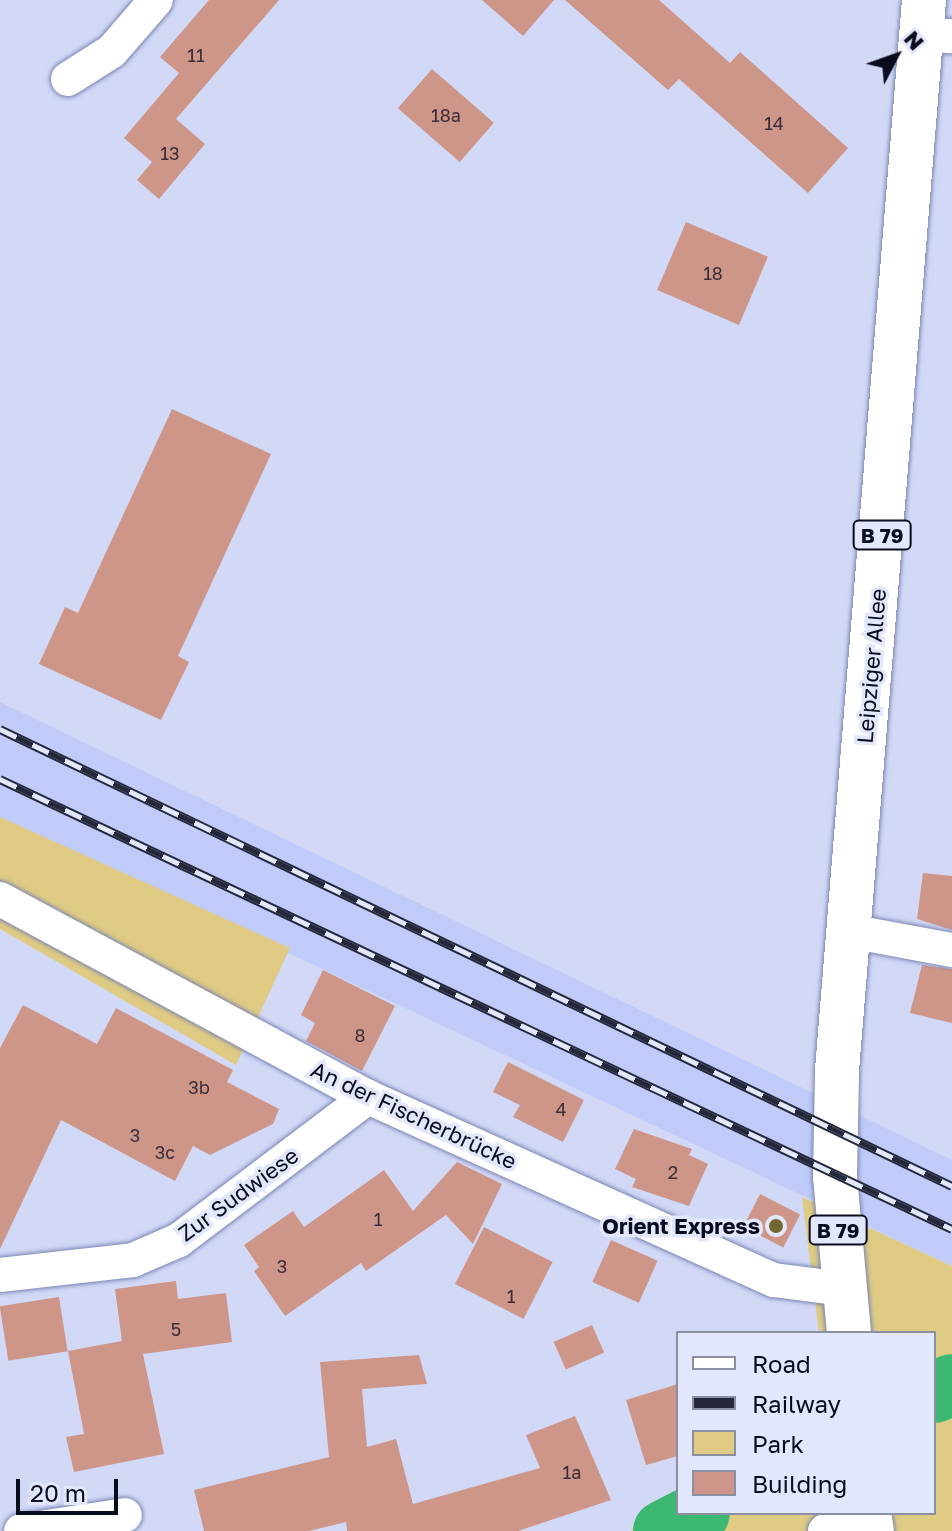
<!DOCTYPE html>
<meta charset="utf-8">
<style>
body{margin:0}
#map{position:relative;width:952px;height:1531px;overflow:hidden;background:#d2d9f7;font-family:"Golos Text",sans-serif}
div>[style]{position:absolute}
.built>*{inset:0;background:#c0cbf9}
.green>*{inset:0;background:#dfcb83}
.river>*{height:62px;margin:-31px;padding:0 31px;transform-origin:31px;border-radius:31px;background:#3cb872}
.building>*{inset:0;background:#ce9689;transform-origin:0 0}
.roads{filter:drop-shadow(0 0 2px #7b85b3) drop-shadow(0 0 2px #7b85b3)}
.minor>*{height:34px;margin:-17px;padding:0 17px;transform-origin:17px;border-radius:17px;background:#fff}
.major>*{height:44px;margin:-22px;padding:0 22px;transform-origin:22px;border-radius:22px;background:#fff}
.rail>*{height:9px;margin-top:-4.5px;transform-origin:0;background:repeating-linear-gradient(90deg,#e2e7fb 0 18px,#24283a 0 36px);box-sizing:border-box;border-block:2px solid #24283a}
.dots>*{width:22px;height:22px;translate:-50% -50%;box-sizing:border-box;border:4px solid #e2e7fb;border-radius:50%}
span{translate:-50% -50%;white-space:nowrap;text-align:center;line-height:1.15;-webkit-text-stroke:7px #e2e7fb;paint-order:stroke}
.number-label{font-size:18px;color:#3a2e38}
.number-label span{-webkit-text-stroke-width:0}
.shield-label span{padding:2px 6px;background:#e2e7fb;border:2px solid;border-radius:6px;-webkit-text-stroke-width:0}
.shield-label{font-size:20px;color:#090c1d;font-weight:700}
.street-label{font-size:22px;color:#090c1d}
.poi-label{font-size:22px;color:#090c1d;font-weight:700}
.right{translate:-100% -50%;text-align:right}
.legend{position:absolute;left:676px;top:1331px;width:260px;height:184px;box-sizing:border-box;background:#e2e7fb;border:2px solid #8b8fa2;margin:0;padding:10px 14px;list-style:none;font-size:24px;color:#090c1d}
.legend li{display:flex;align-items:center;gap:16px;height:40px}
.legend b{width:40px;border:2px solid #8b8fa2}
.north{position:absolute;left:856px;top:16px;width:80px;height:80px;-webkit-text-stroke:6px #e2e7fb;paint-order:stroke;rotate:49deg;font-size:22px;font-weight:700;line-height:32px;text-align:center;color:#090c1d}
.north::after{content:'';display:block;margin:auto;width:28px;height:36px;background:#090c1d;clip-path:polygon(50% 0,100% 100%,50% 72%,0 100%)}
.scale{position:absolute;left:16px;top:1479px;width:102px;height:36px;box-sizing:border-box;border:4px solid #090c1d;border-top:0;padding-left:10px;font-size:24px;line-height:28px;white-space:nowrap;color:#090c1d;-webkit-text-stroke:6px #e2e7fb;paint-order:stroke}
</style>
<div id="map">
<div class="built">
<div style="clip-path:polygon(0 702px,952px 1160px,952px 1266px,0 817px)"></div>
</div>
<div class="green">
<div style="clip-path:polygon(0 817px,290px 948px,236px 1065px,0 929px)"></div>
<div style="clip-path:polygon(802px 1197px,952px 1266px,952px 1531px,630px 1531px,678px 1509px,934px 1513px,934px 1333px,819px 1333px)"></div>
</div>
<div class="river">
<div style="left:934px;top:1392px;width:19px;rotate:-21deg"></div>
<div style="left:664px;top:1531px;width:39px;rotate:-27deg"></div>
</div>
<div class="building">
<div style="clip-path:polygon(209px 0,279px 0,176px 119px,205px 144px,159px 199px,137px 180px,152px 162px,124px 138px,179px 73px,160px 57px)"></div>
<div style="clip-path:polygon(482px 0,554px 0,523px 36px)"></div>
<div style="clip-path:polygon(565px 0,659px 0,730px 63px,740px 52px,848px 148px,808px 193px,679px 79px,668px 90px)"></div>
<div style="left:432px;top:69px;width:82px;height:52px;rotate:41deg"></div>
<div style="left:686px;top:222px;width:89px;height:74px;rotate:23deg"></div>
<div style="clip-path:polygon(172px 409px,271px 454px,178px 656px,189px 662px,161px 720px,39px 664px,65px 607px,78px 613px)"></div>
<div style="clip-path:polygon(923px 873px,952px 876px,952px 930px,917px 919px)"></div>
<div style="clip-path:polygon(922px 965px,952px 969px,952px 1023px,910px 1013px)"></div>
<div style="clip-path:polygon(323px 970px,395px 1006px,362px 1071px,306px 1041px,315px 1023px,301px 1015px)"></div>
<div style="clip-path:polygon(23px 1005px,97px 1044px,116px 1008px,233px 1070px,227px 1082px,279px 1109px,273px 1124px,210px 1155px,193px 1146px,175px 1181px,61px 1120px,0 1249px,0 1048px)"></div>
<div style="clip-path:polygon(508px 1062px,584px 1100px,563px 1142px,513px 1117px,520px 1105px,493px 1092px)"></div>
<div style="clip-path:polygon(634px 1129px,692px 1149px,689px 1155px,708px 1164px,689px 1206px,632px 1187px,636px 1179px,615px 1169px)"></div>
<div style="clip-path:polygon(457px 1162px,502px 1184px,473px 1244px,446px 1215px,366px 1271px,361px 1263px,285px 1316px,254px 1271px,259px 1267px,244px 1245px,293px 1211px,304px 1227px,384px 1170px,413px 1211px)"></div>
<div style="left:760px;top:1194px;width:45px;height:37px;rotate:27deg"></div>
<div style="left:484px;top:1227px;width:77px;height:64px;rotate:27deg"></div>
<div style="left:611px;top:1240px;width:51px;height:46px;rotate:24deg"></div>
<div style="clip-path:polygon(176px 1281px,178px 1299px,226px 1293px,232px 1342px,143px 1354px,164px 1454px,74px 1472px,66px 1437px,84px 1434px,68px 1351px,122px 1341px,115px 1289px)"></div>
<div style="left:59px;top:1297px;width:55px;height:60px;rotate:81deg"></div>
<div style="left:592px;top:1325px;width:30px;height:42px;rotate:66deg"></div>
<div style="clip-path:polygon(419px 1355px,427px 1384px,362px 1389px,367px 1447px,396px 1439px,413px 1504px,540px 1468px,526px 1435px,575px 1416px,611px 1500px,518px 1531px,347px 1531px,346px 1522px,309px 1531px,204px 1531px,194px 1490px,329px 1457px,320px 1362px)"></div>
<div style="clip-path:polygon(678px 1384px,678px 1456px,646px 1465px,626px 1400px)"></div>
</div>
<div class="roads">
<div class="minor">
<div style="left:920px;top:35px;width:32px;rotate:2deg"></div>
<div style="left:68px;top:79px;width:52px;rotate:-32.5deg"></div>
<div style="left:112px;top:51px;width:67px;rotate:-49.2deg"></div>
<div style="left:0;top:899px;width:418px;rotate:28.3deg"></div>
<div style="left:368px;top:1097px;width:445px;rotate:24.3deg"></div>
<div style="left:774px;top:1280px;width:71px;rotate:7.3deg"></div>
<div style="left:849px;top:931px;width:105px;rotate:10.5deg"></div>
<div style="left:0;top:1275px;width:134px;rotate:-6.4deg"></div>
<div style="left:133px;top:1260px;width:50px;rotate:-23.5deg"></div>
<div style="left:179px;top:1240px;width:237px;rotate:-37.1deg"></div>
<div style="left:21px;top:1531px;width:105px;rotate:-8.7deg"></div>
<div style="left:825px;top:1531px;width:47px;rotate:-21.1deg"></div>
</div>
<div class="major">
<div style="left:849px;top:1333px;width:157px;rotate:-95.1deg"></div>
<div style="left:835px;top:1177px;width:107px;rotate:-88.9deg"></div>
<div style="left:837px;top:1070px;width:1074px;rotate:-85.35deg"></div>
<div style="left:869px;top:1513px;width:18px;rotate:81deg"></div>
</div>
</div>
<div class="rail">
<div style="left:0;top:729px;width:1056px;rotate:25.64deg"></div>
<div style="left:0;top:779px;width:1053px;rotate:25.3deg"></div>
</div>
<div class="dots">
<div style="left:776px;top:1226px;background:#746633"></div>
</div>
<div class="number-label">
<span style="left:196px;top:55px">11</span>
<span style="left:446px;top:115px">18a</span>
<span style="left:774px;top:123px">14</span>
<span style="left:170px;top:153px">13</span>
<span style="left:713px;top:273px">18</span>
<span style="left:360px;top:1035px">8</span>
<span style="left:199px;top:1087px">3b</span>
<span style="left:561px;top:1109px">4</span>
<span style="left:135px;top:1135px">3</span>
<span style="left:165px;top:1152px">3c</span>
<span style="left:673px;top:1172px">2</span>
<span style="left:378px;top:1219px">1</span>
<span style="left:282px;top:1266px">3</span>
<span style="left:511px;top:1296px">1</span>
<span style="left:176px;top:1329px">5</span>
<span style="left:572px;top:1472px">1a</span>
</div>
<div class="shield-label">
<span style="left:882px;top:535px">B 79</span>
<span style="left:838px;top:1230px">B 79</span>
</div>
<div class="street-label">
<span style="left:871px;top:666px;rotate:-85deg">Leipziger Allee</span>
<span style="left:414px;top:1115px;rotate:25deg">An der Fischerbrücke</span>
<span style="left:238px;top:1194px;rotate:-36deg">Zur Sudwiese</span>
</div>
<div class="poi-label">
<span class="right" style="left:760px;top:1226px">Orient Express</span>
</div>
<ul class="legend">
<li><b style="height:10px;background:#fff"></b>Road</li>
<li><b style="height:10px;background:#24283a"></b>Railway</li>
<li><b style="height:22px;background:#dfcb83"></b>Park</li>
<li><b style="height:22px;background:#ce9689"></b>Building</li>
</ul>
<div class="north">N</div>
<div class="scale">20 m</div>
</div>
